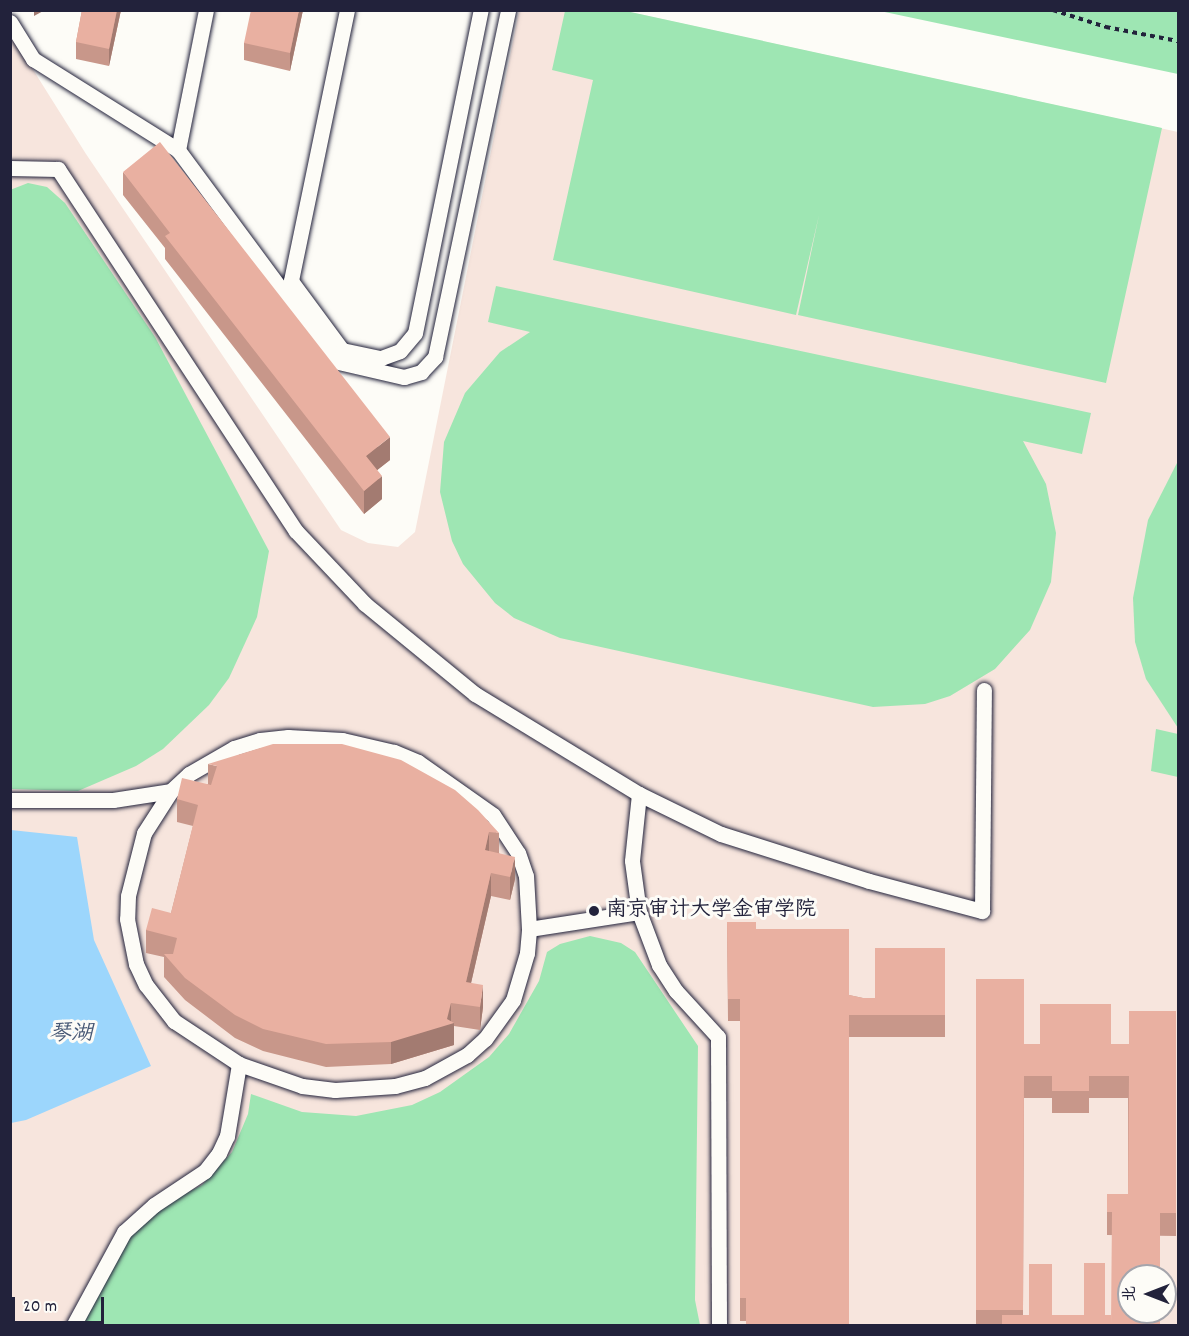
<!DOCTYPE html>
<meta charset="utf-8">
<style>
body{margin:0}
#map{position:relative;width:1189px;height:1336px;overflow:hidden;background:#fdfcf7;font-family:Dekko,"LXGW WenKai TC",sans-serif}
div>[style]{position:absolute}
.built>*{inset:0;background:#f7e5dd}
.green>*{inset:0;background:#9ee6b3}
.water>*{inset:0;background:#9cd6fc}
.path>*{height:4px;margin-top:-2px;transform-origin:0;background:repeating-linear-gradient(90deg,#22223b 0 4.5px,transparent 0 9px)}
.roads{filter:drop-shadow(0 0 2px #22223b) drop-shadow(0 0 2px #22223b)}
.service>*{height:15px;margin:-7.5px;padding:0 7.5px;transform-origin:7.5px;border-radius:7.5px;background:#fdfcf7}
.wall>*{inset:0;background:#c8978a}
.shaded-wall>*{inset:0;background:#a37b71}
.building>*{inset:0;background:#e9b0a1}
.dots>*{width:16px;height:16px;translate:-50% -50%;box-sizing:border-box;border:3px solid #fdfcf7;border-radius:50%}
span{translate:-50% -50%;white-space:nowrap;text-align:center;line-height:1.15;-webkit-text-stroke:6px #fdfcf7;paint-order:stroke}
.poi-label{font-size:21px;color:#22223b}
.left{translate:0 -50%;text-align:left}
.water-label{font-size:22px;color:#475875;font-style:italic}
.frame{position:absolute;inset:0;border:12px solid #22223b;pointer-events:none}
.north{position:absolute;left:1117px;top:1264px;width:60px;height:60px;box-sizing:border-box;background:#fdfcf7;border:2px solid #a5a5ac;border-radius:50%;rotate:270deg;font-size:16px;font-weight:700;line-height:24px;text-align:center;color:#22223b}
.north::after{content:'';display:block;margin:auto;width:21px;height:27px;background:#22223b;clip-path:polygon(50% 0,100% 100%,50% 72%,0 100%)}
.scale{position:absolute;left:12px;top:1297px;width:92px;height:27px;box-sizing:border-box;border:3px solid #22223b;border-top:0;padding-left:8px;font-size:18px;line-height:21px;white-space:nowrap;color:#22223b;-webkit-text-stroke:4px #fdfcf7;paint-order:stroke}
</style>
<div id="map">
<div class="built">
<div style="clip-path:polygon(evenodd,519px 11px,625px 11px,1178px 132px,1178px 1325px,11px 1325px,10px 33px,86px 154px,341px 530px,368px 543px,398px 547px,415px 532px,519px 11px,1129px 1276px,1165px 1276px,1165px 1312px,1129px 1312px,1129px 1276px)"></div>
</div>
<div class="green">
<div style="clip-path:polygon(565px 11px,626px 11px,1162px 128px,1106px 383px,798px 315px,819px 215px,796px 315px,553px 260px,593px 80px,552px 70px)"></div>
<div style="clip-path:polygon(880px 11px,1178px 11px,1178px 74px)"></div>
<div style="clip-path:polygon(28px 183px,47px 187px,65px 203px,155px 337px,269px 551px,257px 617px,229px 678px,209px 705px,163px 749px,136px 766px,78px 791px,11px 789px,10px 190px)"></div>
<div style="clip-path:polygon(496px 286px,1091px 413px,1082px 454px,1023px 441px,1046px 484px,1056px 533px,1051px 582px,1030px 630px,995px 669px,950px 696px,925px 704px,873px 707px,560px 638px,514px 618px,495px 603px,463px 564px,452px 541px,440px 492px,444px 442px,465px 393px,500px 352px,530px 332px,488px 322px)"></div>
<div style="clip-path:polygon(1178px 461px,1178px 728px,1146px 679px,1135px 642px,1133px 598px,1148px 520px)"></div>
<div style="clip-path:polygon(1156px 729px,1178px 734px,1178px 777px,1151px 771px)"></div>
<div style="clip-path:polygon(590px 936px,621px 943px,635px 952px,698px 1046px,695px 1300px,700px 1325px,80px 1326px,127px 1239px,159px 1207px,202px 1185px,232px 1152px,248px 1114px,251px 1094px,302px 1112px,356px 1116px,412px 1105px,440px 1092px,489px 1057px,509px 1034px,539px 981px,547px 952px,560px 944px)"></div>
</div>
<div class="water">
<div style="clip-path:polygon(11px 830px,77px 837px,94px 940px,151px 1066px,26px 1120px,11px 1123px)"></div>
</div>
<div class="path">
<div style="left:1053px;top:10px;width:56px;rotate:17.8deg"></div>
<div style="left:1106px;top:27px;width:73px;rotate:11deg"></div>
</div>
<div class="roads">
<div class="service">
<div style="left:206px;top:10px;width:143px;rotate:101.3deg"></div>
<div style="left:178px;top:150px;width:262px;rotate:53.5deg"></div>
<div style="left:334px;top:361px;width:72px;rotate:12.9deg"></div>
<div style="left:404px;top:377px;width:18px;rotate:-16deg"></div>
<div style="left:421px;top:372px;width:21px;rotate:-47deg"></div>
<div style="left:435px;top:357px;width:355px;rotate:-78.1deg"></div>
<div style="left:347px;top:10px;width:277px;rotate:101.7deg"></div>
<div style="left:291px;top:281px;width:86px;rotate:53.5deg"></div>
<div style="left:342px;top:350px;width:40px;rotate:12deg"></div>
<div style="left:381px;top:358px;width:20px;rotate:-20deg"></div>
<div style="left:400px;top:351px;width:23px;rotate:-50deg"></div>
<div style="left:415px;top:333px;width:330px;rotate:-78.5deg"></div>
<div style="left:10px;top:22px;width:44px;rotate:58.1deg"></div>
<div style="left:33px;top:59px;width:171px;rotate:32.1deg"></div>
<div style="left:10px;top:168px;width:48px;rotate:1.2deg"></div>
<div style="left:58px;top:169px;width:433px;rotate:56.7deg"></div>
<div style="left:296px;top:531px;width:100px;rotate:46.6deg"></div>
<div style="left:365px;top:604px;width:142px;rotate:39.3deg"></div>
<div style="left:475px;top:694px;width:192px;rotate:31.4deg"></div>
<div style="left:639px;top:794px;width:91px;rotate:26deg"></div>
<div style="left:721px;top:834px;width:155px;rotate:17.6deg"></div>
<div style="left:869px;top:881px;width:117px;rotate:14.9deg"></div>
<div style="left:982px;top:911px;width:221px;rotate:-89.5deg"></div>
<div style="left:639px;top:794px;width:67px;rotate:96deg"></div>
<div style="left:632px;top:861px;width:51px;rotate:82.2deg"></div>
<div style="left:639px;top:912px;width:57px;rotate:69.3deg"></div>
<div style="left:659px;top:965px;width:31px;rotate:57deg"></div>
<div style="left:676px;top:991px;width:62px;rotate:47.6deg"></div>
<div style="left:718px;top:1037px;width:289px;rotate:89.8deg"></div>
<div style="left:10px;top:800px;width:103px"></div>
<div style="left:113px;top:800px;width:59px;rotate:-8.8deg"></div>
<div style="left:529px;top:929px;width:53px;rotate:-93.2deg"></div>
<div style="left:526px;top:876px;width:24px;rotate:-109deg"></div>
<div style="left:518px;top:853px;width:45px;rotate:-123.3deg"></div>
<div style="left:493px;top:815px;width:92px;rotate:-144.8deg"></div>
<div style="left:418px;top:762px;width:26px;rotate:-157deg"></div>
<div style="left:394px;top:752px;width:53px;rotate:-167deg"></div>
<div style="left:342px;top:740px;width:54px;rotate:-176.8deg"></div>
<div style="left:288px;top:737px;width:28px;rotate:174deg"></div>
<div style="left:260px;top:740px;width:27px;rotate:163deg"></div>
<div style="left:234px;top:748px;width:52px;rotate:150deg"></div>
<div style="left:189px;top:774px;width:25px;rotate:137deg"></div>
<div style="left:171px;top:791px;width:50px;rotate:122.7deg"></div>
<div style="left:144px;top:833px;width:65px;rotate:104.3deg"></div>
<div style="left:128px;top:896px;width:23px;rotate:92deg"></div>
<div style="left:127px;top:919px;width:46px;rotate:78.7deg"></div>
<div style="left:136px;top:964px;width:23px;rotate:65deg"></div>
<div style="left:146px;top:985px;width:46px;rotate:52.1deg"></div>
<div style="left:174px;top:1021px;width:78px;rotate:33.5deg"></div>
<div style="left:239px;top:1064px;width:67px;rotate:19.2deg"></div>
<div style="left:302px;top:1086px;width:33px;rotate:7deg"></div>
<div style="left:335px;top:1090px;width:60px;rotate:-3.8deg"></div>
<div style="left:395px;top:1086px;width:31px;rotate:-15deg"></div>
<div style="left:425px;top:1078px;width:48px;rotate:-28.7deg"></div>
<div style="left:467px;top:1055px;width:24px;rotate:-42deg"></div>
<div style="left:485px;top:1039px;width:48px;rotate:-54.3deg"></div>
<div style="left:513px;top:1000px;width:49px;rotate:-73.4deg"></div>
<div style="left:527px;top:953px;width:24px;rotate:-85deg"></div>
<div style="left:529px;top:929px;width:111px;rotate:-8.8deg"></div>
<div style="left:73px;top:1326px;width:107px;rotate:-61.5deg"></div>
<div style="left:124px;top:1232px;width:40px;rotate:-42deg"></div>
<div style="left:154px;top:1205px;width:61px;rotate:-33.7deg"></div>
<div style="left:205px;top:1171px;width:23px;rotate:-52deg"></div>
<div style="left:219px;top:1153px;width:19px;rotate:-65deg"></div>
<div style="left:227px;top:1136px;width:73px;rotate:-80.5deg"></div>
</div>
</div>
<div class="wall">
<div style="clip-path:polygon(82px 10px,121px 10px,109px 66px,76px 59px,76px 42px)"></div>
<div style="clip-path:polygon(303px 10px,290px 71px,244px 60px,244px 43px)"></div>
<div style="clip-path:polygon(123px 172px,390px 460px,377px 470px,382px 499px,364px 514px,165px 259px,165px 248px,123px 195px)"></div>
<div style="clip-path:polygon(208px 764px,499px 833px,499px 853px,515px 879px,510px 900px,491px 896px,471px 983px,483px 1007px,480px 1030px,454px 1026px,454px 1045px,391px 1064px,326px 1067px,263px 1051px,235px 1038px,185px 1000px,164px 977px,164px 957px,146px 953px,146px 930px,171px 913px,193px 826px,177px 822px,177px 799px,208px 784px)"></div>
<div style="clip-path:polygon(727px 922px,756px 929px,849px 995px,863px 998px,875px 998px,945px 948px,945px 1037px,849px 1037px,746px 1321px,740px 1321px,740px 1021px,728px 1021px)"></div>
<div style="clip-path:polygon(976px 979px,1024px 1044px,1129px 1044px,1176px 1011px,1176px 1236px,1107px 1235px,1107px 1194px,1128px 1194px,1128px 1098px,1089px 1098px,1089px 1113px,1052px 1113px,1052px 1098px,1024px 1098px,1023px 1315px,1105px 1315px,1111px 1326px,976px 1326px)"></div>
</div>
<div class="shaded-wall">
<div style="clip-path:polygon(34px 10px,45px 10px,34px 16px)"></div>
<div style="clip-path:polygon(117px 10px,121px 10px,109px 66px,109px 49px)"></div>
<div style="clip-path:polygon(299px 10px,303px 10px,290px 71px,290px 53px)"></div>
<div style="clip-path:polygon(390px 437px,390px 460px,366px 479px,366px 456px)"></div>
<div style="clip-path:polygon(382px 476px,382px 499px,364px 514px,364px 491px)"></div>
<div style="clip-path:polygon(489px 832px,489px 854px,485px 850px)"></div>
<div style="clip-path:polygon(515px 857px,515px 879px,510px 900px,510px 877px)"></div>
<div style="clip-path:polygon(491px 873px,491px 896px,466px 1005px,466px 982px)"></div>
<div style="clip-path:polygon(483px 985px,483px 1007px,480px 1030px,480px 1007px)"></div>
<div style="clip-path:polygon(451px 1003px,451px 1023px,454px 1023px,454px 1045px,391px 1064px,391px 1042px)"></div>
</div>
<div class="building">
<div style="clip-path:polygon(82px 10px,117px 10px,109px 49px,76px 42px)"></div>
<div style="clip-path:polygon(251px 10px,299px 10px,290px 53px,244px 43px)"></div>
<div style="clip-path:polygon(160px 142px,390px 437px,366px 456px,382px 476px,364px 491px,165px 236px,170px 233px,123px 172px)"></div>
<div style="clip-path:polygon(273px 744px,342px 744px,401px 760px,455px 790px,478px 810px,499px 833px,489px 832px,485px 850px,515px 857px,510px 877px,491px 873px,466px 982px,483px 985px,480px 1007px,451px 1003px,447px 1019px,454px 1023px,391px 1042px,326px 1044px,263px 1029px,235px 1015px,185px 978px,164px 954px,173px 954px,177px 938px,146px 930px,152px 908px,171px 913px,198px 805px,177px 799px,182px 778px,211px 785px,217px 766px,208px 764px)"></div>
<div style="clip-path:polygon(727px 922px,756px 922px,756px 929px,849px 929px,849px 995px,863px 998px,875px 998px,875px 948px,945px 948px,945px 1015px,849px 1015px,849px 1326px,746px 1326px,746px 1298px,740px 1298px,740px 999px,728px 999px)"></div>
<div style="clip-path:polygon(976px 979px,1024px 979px,1024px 1044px,1040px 1044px,1040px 1004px,1111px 1004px,1111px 1044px,1129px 1044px,1129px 1011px,1176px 1011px,1176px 1213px,1160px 1213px,1160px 1276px,1129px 1276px,1129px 1312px,1160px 1312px,1160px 1326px,1111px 1326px,1112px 1212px,1107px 1212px,1107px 1194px,1128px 1194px,1129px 1076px,1089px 1076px,1089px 1091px,1052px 1091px,1052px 1076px,1024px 1076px,1023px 1310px,976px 1310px)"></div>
<div style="clip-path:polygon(1084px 1263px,1105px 1263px,1105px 1315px,1111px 1315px,1111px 1326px,1002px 1326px,1002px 1315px,1029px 1315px,1029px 1264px,1052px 1264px,1052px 1315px,1084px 1315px)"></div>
</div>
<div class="dots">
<div style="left:594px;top:911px;background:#22223b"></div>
</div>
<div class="poi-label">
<span class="left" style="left:606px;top:911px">南京审计大学金审学院</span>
</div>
<div class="water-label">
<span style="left:71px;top:1035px">琴湖</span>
</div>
<div class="frame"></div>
<div class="north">北</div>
<div class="scale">20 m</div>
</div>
